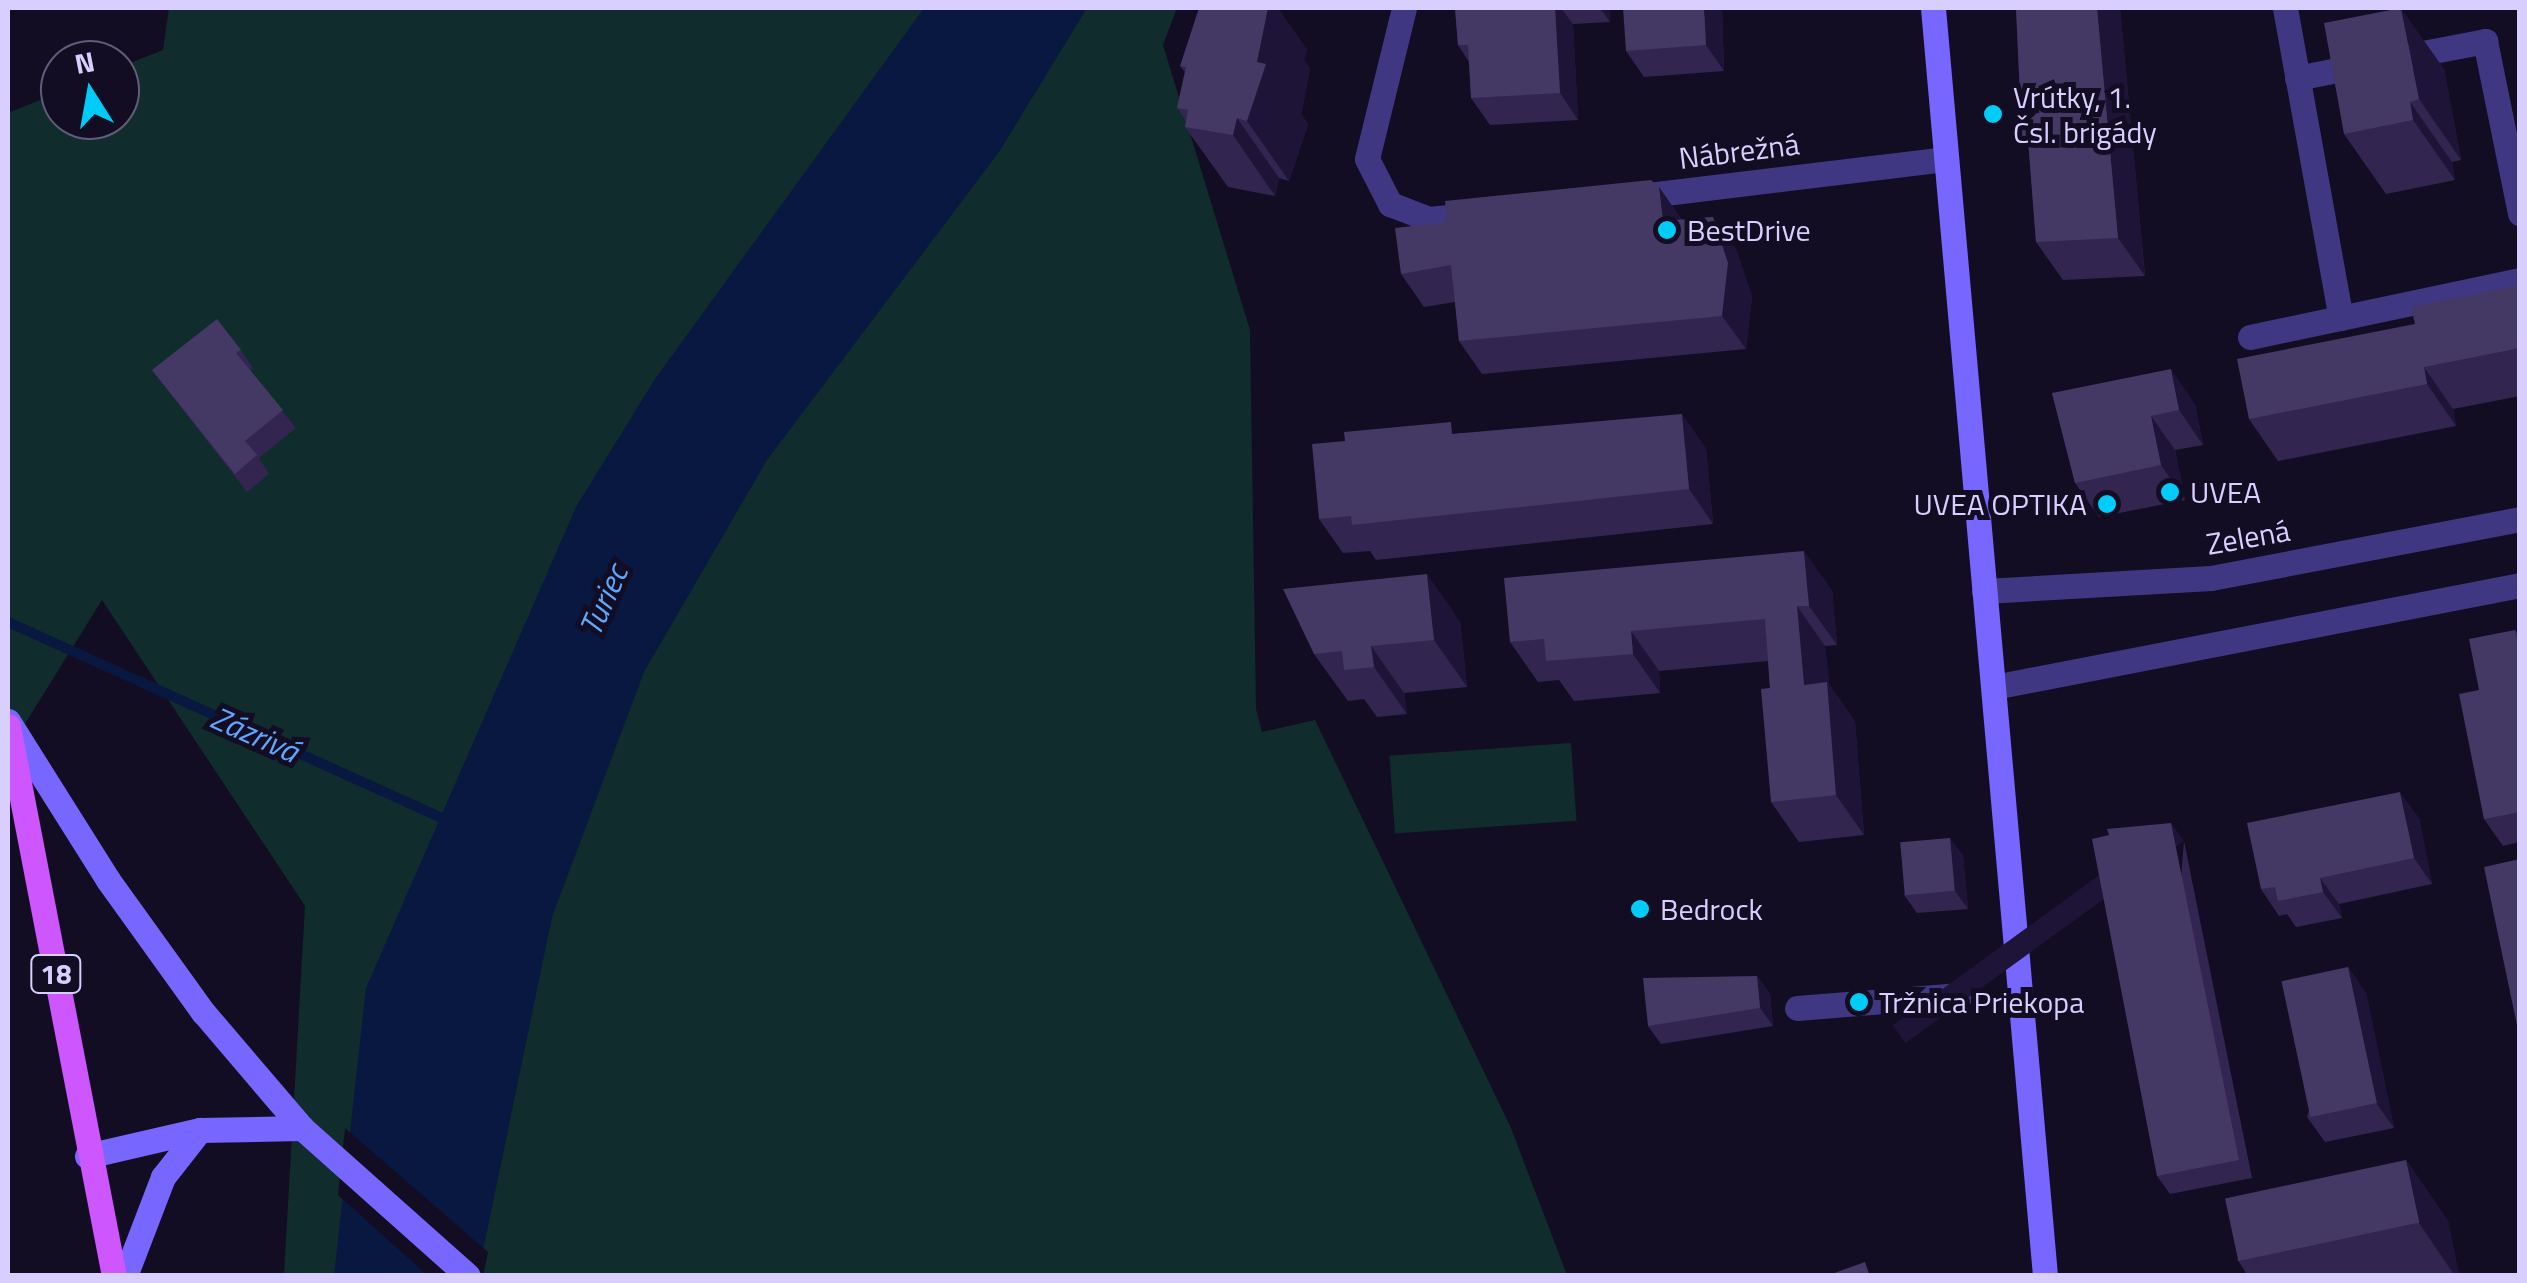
<!DOCTYPE html>
<html>
<head>
<meta charset="utf-8">
<style>
  body { margin:0 }
  #map { position:relative; width:2527px; height:1283px; overflow:hidden; background:#130d23; font-family:"Titillium Web",sans-serif }
  div>[style] { position:absolute }
  .green>* { inset:0; background:#102c2d; transform-origin:0 0 }
  .water>* { inset:0; background:#081841 }
  .pier>* { inset:0; background:#130d23 }
  .stream>* { height:10px; margin:-5px; padding:0 5px; transform-origin:5px; border-radius:5px; background:#081841 }
  .street>* { height:25px; margin:-12.5px; padding:0 12.5px; transform-origin:12.5px; border-radius:12.5px; background:#403783 }
  .secondary>* { height:25px; margin:-12.5px; padding:0 12.5px; transform-origin:12.5px; border-radius:12.5px; background:#76f }
  .primary>* { height:25px; margin:-12.5px; padding:0 12.5px; transform-origin:12.5px; border-radius:12.5px; background:#ce56ff }
  .wall>* { inset:0; background:#322651 }
  .shaded-wall>* { inset:0; background:#1e1437; transform-origin:0 0 }
  .building>* { inset:0; background:#443864; transform-origin:0 0 }
  .dots>* { width:28px; height:28px; translate:-50% -50%; box-sizing:border-box; border:5px solid #130d23; border-radius:50% }
  span { translate:-50% -50%; white-space:nowrap; text-align:center; line-height:1.15; -webkit-text-stroke:10px #130d23; paint-order:stroke }
  .shield-label span { padding:2px 8px; background:#130d23; border:2px solid; border-radius:8px; -webkit-text-stroke-width:0 }
  .shield-label { font-size:28px; color:#d9cfff; font-weight:700 }
  .poi-label { font-size:30px; color:#d9cfff }
  .left { translate:0 -50%; text-align:left }
  .right { translate:-100% -50%; text-align:right }
  .street-label { font-size:30px; color:#d9cfff }
  .water-label { font-size:32px; color:#5da7ff; font-style:italic }
  .frame { position:absolute; inset:0; border:10px solid #d9cfff; pointer-events:none }
  .north { position:absolute; left:40px; top:40px; width:100px; height:100px; box-sizing:border-box; background:#130d23; border:2px solid #625b7b; border-radius:50%; rotate:349deg; font-size:28px; font-weight:700; line-height:40px; text-align:center; color:#d9cfff }
  .north::after { content:''; display:block; margin:auto; width:35px; height:45px; background:#00ccfa; clip-path:polygon(50% 0,100% 100%,50% 72%,0 100%) }
</style>
</head>
<body>
<div id="map">
  <div class="green">
    <i style="clip-path:polygon(169px 8px,1177px 8px,1163px 45px,1250px 330px,1256px 709px,1262px 732px,1315px 720px,1511px 1128px,1567px 1275px,284px 1275px,305px 906px,102px 600px,8px 751px,8px 113px,60px 92px,60px 120px,120px 120px,120px 67px,163px 50px)"></i>
    <i style="left:1571px;top:743px;width:78px;height:182px;rotate:86deg"></i>
  </div>
  <div class="water">
    <i style="clip-path:polygon(924px 8px,1087px 8px,999px 152px,767px 460px,644px 672px,552px 917px,478px 1275px,334px 1276px,366px 988px,576px 507px,655px 379px)"></i>
  </div>
  <div class="pier">
    <i style="clip-path:polygon(345px 1128px,488px 1252px,483px 1276px,428px 1276px,338px 1195px)"></i>
  </div>
  <div class="stream">
    <i style="left:8px;top:622px;width:488px;rotate:24.3deg"></i>
  </div>
  <div class="street">
    <i style="left:1404px;top:8px;width:155px;rotate:103.8deg"></i>
    <i style="left:1367px;top:159px;width:51px;rotate:62.9deg"></i>
    <i style="left:1390px;top:204px;width:42px;rotate:21deg"></i>
    <i style="left:1429px;top:219px;width:49px;rotate:-5.8deg"></i>
    <i style="left:2285px;top:8px;width:315px;rotate:79.8deg"></i>
    <i style="left:2402px;top:57px;width:85px;rotate:-10.9deg"></i>
    <i style="left:2485px;top:41px;width:176px;rotate:78.5deg"></i>
    <i style="left:2297px;top:78px;width:66px;rotate:-11.3deg"></i>
    <i style="left:1632px;top:197px;width:315px;rotate:-6.9deg"></i>
    <i style="left:2250px;top:337px;width:276px;rotate:-11.9deg"></i>
    <i style="left:1984px;top:591px;width:227px;rotate:-3.3deg"></i>
    <i style="left:2211px;top:578px;width:315px;rotate:-10.8deg"></i>
    <i style="left:1994px;top:687px;width:536px;rotate:-10.97deg"></i>
    <i style="left:1797px;top:1008px;width:164px;rotate:-4.6deg"></i>
  </div>
  <div class="secondary">
    <i style="left:1933px;top:8px;width:1273px;rotate:84.95deg"></i>
    <i style="left:8px;top:721px;width:188px;rotate:57.8deg"></i>
    <i style="left:108px;top:880px;width:163px;rotate:54.3deg"></i>
    <i style="left:203px;top:1012px;width:153px;rotate:49.5deg"></i>
    <i style="left:302px;top:1128px;width:222px;rotate:41.7deg"></i>
    <i style="left:87px;top:1156px;width:116px;rotate:-13deg"></i>
    <i style="left:200px;top:1130px;width:102px;rotate:-1.1deg"></i>
    <i style="left:125px;top:1276px;width:106px;rotate:-69deg"></i>
    <i style="left:163px;top:1177px;width:60px;rotate:-51.8deg"></i>
  </div>
  <div class="primary">
    <i style="left:8px;top:726px;width:560px;rotate:79.09deg"></i>
  </div>
  <div class="wall">
    <i style="clip-path:polygon(1455px 8px,1609px 8px,1610px 22px,1573px 24px,1578px 120px,1490px 125px,1471px 98px,1469px 62px,1458px 45px)"></i>
    <i style="clip-path:polygon(1722px 8px,1724px 71px,1644px 77px,1626px 51px)"></i>
    <i style="clip-path:polygon(2016px 8px,2120px 8px,2145px 276px,2063px 280px,2036px 242px,2029px 149px,2022px 139px)"></i>
    <i style="clip-path:polygon(1307px 49px,1304px 60px,1310px 69px,1301px 114px,1308px 124px,1289px 181px,1279px 178px,1275px 196px,1228px 187px,1185px 127px,1186px 121px,1177px 108px,1185px 72px,1180px 66px)"></i>
    <i style="clip-path:polygon(2444px 69px,2461px 160px,2452px 162px,2455px 180px,2386px 194px,2344px 134px)"></i>
    <i style="clip-path:polygon(1659px 187px,1682px 220px,1713px 217px,1736px 250px,1752px 296px,1746px 349px,1482px 374px,1459px 341px,1455px 302px,1424px 307px,1401px 274px,1447px 222px)"></i>
    <i style="clip-path:polygon(2520px 285px,2520px 396px,2453px 409px,2456px 426px,2278px 461px,2249px 419px,2415px 324px)"></i>
    <i style="clip-path:polygon(241px 350px,253px 368px,250px 371px,296px 428px,259px 458px,269px 474px,247px 492px,152px 370px)"></i>
    <i style="clip-path:polygon(2052px 393px,2195px 404px,2203px 445px,2175px 450px,2185px 500px,2099px 517px,2075px 483px)"></i>
    <i style="clip-path:polygon(1459px 433px,1706px 448px,1713px 524px,1376px 560px,1370px 551px,1343px 553px,1319px 519px)"></i>
    <i style="clip-path:polygon(1832px 590px,1837px 645px,1825px 646px,1829px 684px,1855px 722px,1864px 835px,1799px 842px,1771px 802px,1770px 688px,1768px 661px,1659px 671px,1660px 693px,1574px 701px,1559px 680px,1538px 682px,1510px 642px)"></i>
    <i style="clip-path:polygon(1460px 621px,1467px 687px,1404px 693px,1407px 714px,1377px 717px,1364px 699px,1348px 701px,1314px 654px)"></i>
    <i style="clip-path:polygon(2515px 630px,2520px 636px,2520px 842px,2503px 846px,2484px 819px,2479px 690px)"></i>
    <i style="clip-path:polygon(2419px 818px,2432px 884px,2339px 904px,2342px 918px,2296px 927px,2287px 914px,2279px 916px,2261px 889px)"></i>
    <i style="clip-path:polygon(1950px 838px,1963px 856px,1968px 909px,1917px 913px,1904px 895px)"></i>
    <i style="clip-path:polygon(2184px 841px,2252px 1178px,2170px 1194px,2157px 1176px)"></i>
    <i style="clip-path:polygon(2348px 967px,2366px 993px,2394px 1128px,2325px 1142px,2307px 1117px)"></i>
    <i style="clip-path:polygon(1757px 976px,1770px 994px,1773px 1026px,1661px 1044px,1648px 1026px)"></i>
    <i style="clip-path:polygon(2406px 1160px,2448px 1221px,2459px 1276px,2248px 1276px,2237px 1259px)"></i>
  </div>
  <div class="shaded-wall">
    <i style="clip-path:polygon(1261px 8px,1278px 8px,1307px 49px,1304px 60px,1310px 69px,1301px 114px,1308px 124px,1289px 181px,1247px 121px,1257px 62px)"></i>
    <i style="clip-path:polygon(1555px 8px,1561px 8px,1573px 24px,1578px 120px,1560px 93px)"></i>
    <i style="clip-path:polygon(1600px 8px,1609px 8px,1610px 22px)"></i>
    <i style="clip-path:polygon(1704px 8px,1722px 8px,1724px 71px,1706px 45px)"></i>
    <i style="clip-path:polygon(2097px 8px,2120px 8px,2145px 276px,2118px 238px)"></i>
    <i style="clip-path:polygon(2401px 8px,2444px 69px,2461px 160px,2419px 99px)"></i>
    <i style="clip-path:polygon(2410px 102px,2452px 162px,2455px 180px,2413px 120px)"></i>
    <i style="clip-path:polygon(1237px 118px,1279px 178px,1275px 196px,1233px 135px)"></i>
    <i style="clip-path:polygon(1659px 187px,1682px 220px,1663px 221px)"></i>
    <i style="clip-path:polygon(1713px 217px,1736px 250px,1752px 296px,1746px 349px,1722px 316px)"></i>
    <i style="clip-path:polygon(2424px 367px,2453px 409px,2456px 426px,2427px 384px)"></i>
    <i style="clip-path:polygon(2171px 369px,2195px 404px,2203px 445px,2179px 410px)"></i>
    <i style="clip-path:polygon(1682px 414px,1706px 448px,1713px 524px,1689px 489px)"></i>
    <i style="clip-path:polygon(2151px 416px,2175px 450px,2185px 500px,2161px 465px)"></i>
    <i style="clip-path:polygon(1804px 551px,1832px 590px,1837px 645px,1809px 606px)"></i>
    <i style="clip-path:polygon(1427px 574px,1460px 621px,1467px 687px,1434px 640px)"></i>
    <i style="clip-path:polygon(1797px 606px,1825px 646px,1829px 684px,1855px 722px,1864px 835px,1836px 795px,1804px 685px)"></i>
    <i style="clip-path:polygon(1631px 631px,1659px 671px,1660px 693px,1633px 654px)"></i>
    <i style="clip-path:polygon(1371px 646px,1404px 693px,1407px 714px,1374px 667px)"></i>
    <i style="clip-path:polygon(2400px 792px,2419px 818px,2432px 884px,2414px 858px)"></i>
    <i style="left:2171px;top:823px;width:22px;height:344px;rotate:54deg"></i>
    <i style="clip-path:polygon(1950px 838px,1963px 856px,1968px 909px,1955px 891px)"></i>
    <i style="clip-path:polygon(2320px 878px,2339px 904px,2342px 918px,2323px 892px)"></i>
    <i style="clip-path:polygon(2348px 967px,2366px 993px,2394px 1128px,2376px 1103px)"></i>
    <i style="clip-path:polygon(1757px 976px,1770px 994px,1773px 1026px,1760px 1008px)"></i>
    <i style="clip-path:polygon(2406px 1160px,2448px 1221px,2459px 1276px,2455px 1276px,2419px 1223px)"></i>
  </div>
  <div class="building">
    <i style="clip-path:polygon(1199px 8px,1268px 8px,1257px 62px,1266px 64px,1247px 121px,1237px 118px,1233px 135px,1185px 127px,1188px 110px,1177px 108px,1186px 67px,1180px 66px)"></i>
    <i style="clip-path:polygon(1455px 8px,1555px 8px,1560px 93px,1471px 98px,1468px 45px,1458px 45px)"></i>
    <i style="clip-path:polygon(1623px 8px,1704px 8px,1706px 45px,1626px 51px)"></i>
    <i style="clip-path:polygon(2016px 8px,2097px 8px,2118px 238px,2036px 242px,2028px 140px,2022px 139px)"></i>
    <i style="clip-path:polygon(2401px 8px,2419px 99px,2410px 102px,2413px 120px,2344px 134px,2324px 23px)"></i>
    <i style="clip-path:polygon(1651px 180px,1659px 187px,1663px 221px,1713px 217px,1728px 263px,1722px 316px,1459px 341px,1451px 265px,1401px 274px,1395px 228px,1447px 222px,1445px 201px)"></i>
    <i style="clip-path:polygon(2520px 285px,2520px 348px,2424px 367px,2427px 384px,2249px 419px,2237px 359px,2415px 324px,2411px 307px)"></i>
    <i style="clip-path:polygon(217px 319px,241px 350px,236px 353px,283px 410px,245px 441px,257px 455px,235px 474px,152px 370px)"></i>
    <i style="clip-path:polygon(2171px 369px,2179px 410px,2151px 416px,2161px 465px,2075px 483px,2052px 393px)"></i>
    <i style="clip-path:polygon(1682px 414px,1689px 489px,1352px 525px,1351px 516px,1319px 519px,1312px 444px,1345px 441px,1344px 432px,1451px 422px,1452px 434px)"></i>
    <i style="clip-path:polygon(1804px 551px,1809px 606px,1797px 606px,1804px 685px,1827px 682px,1836px 795px,1771px 802px,1761px 689px,1770px 688px,1765px 619px,1631px 631px,1633px 654px,1546px 661px,1544px 639px,1510px 642px,1504px 578px)"></i>
    <i style="clip-path:polygon(1427px 574px,1434px 640px,1371px 646px,1374px 667px,1344px 670px,1342px 651px,1314px 654px,1283px 589px)"></i>
    <i style="clip-path:polygon(2515px 630px,2520px 653px,2520px 812px,2484px 819px,2459px 694px,2479px 690px,2469px 639px)"></i>
    <i style="clip-path:polygon(2400px 792px,2414px 858px,2320px 878px,2323px 892px,2278px 901px,2275px 887px,2261px 889px,2247px 823px)"></i>
    <i style="clip-path:polygon(2171px 823px,2239px 1160px,2157px 1176px,2092px 839px,2109px 835px,2107px 829px)"></i>
    <i style="left:1950px;top:838px;width:53px;height:50px;rotate:85deg"></i>
    <i style="clip-path:polygon(2520px 859px,2520px 1040px,2484px 867px)"></i>
    <i style="left:2348px;top:967px;width:139px;height:68px;rotate:78deg"></i>
    <i style="clip-path:polygon(1757px 976px,1760px 1008px,1648px 1026px,1643px 978px)"></i>
    <i style="left:2406px;top:1160px;width:64px;height:185px;rotate:78deg"></i>
    <i style="clip-path:polygon(1865px 1262px,1870px 1276px,1826px 1276px)"></i>
  </div>
  <div class="dots">
    <i style="left:1993px;top:114px;background:#00ccfa"></i>
    <i style="left:1667px;top:230px;background:#00ccfa"></i>
    <i style="left:2170px;top:492px;background:#00ccfa"></i>
    <i style="left:2107px;top:504px;background:#00ccfa"></i>
    <i style="left:1640px;top:909px;background:#00ccfa"></i>
    <i style="left:1859px;top:1002px;background:#00ccfa"></i>
  </div>
  <div class="shield-label">
    <span style="left:56px;top:974px">18</span>
  </div>
  <div class="poi-label">
    <span class="left" style="left:2013px;top:114px">Vrútky, 1.<br>Čsl. brigády</span>
    <span class="left" style="left:1687px;top:230px">BestDrive</span>
    <span class="left" style="left:2190px;top:492px">UVEA</span>
    <span class="right" style="left:2087px;top:504px">UVEA OPTIKA</span>
    <span class="left" style="left:1660px;top:909px">Bedrock</span>
    <span class="left" style="left:1879px;top:1002px">Tržnica Priekopa</span>
  </div>
  <div class="street-label">
    <span style="left:1739px;top:151px;rotate:-7deg">Nábrežná</span>
    <span style="left:2248px;top:537px;rotate:-10deg">Zelená</span>
  </div>
  <div class="water-label">
    <span style="left:603px;top:600px;rotate:-66deg">Turiec</span>
    <span style="left:255px;top:734px;rotate:24deg">Zázrivá</span>
  </div>
  <div class="frame"></div>
  <div class="north">N</div>
</div>
</body>
</html>
